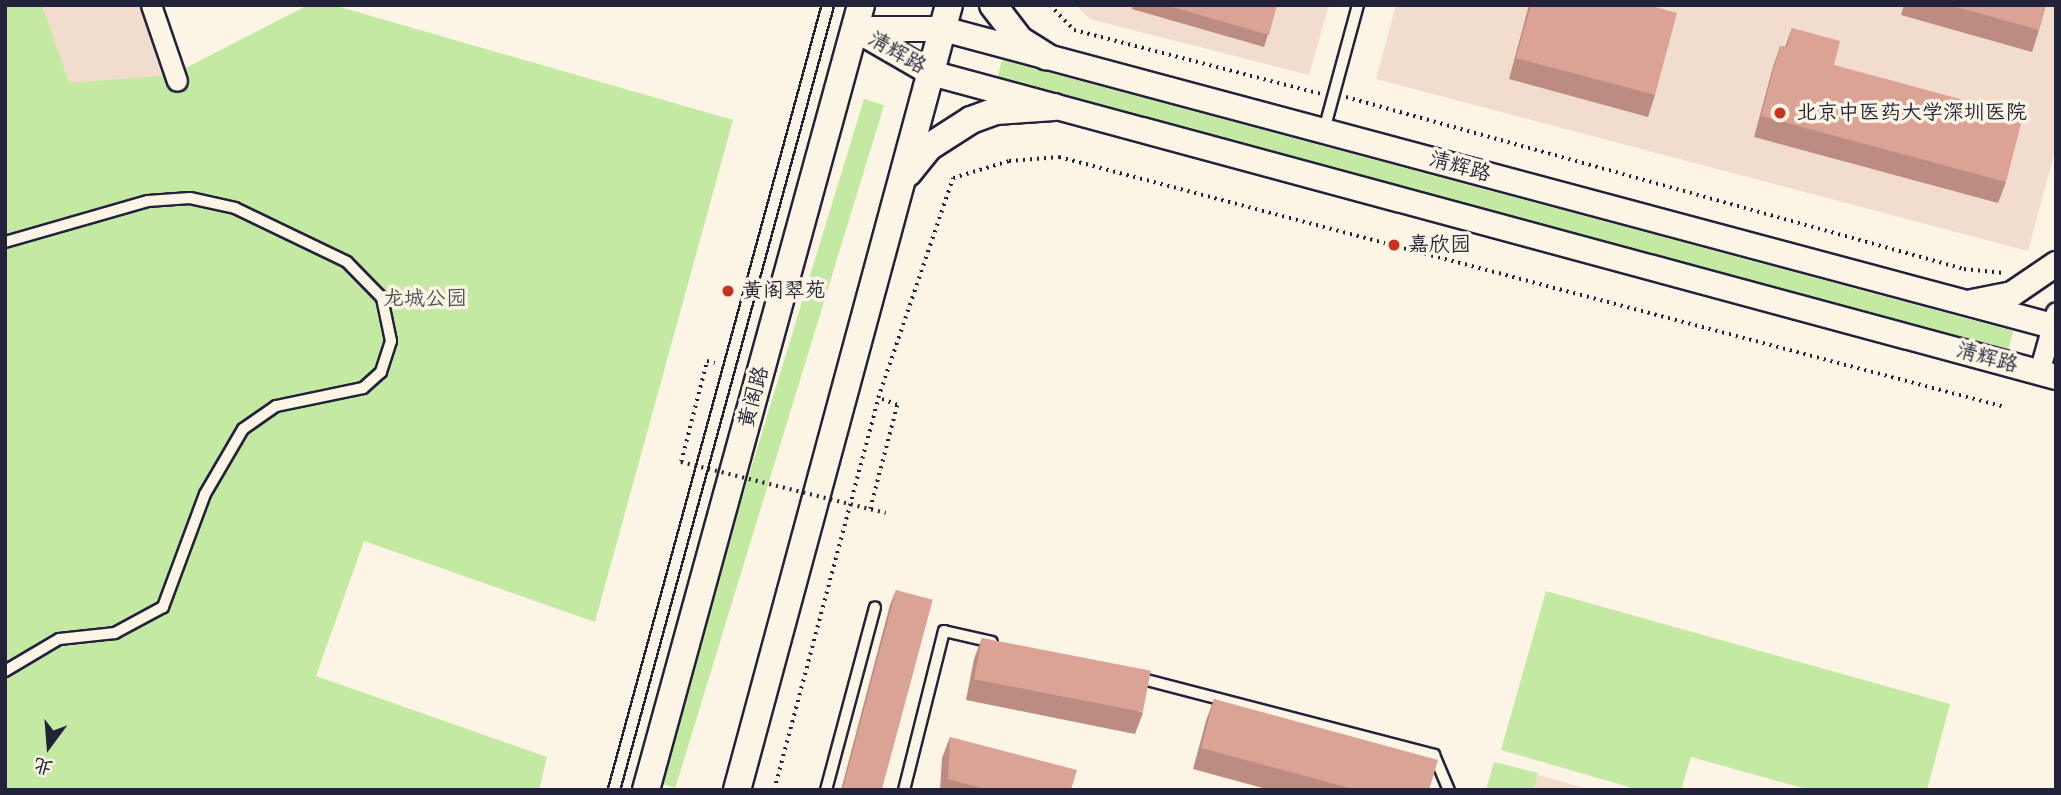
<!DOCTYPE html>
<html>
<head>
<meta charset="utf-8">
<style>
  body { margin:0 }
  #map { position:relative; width:2061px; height:795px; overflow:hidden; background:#fcf5e5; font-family:Pangolin,"LXGW WenKai TC",sans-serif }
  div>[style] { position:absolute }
  .built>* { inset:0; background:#f2dccd }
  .green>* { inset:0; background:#c4e9a3; transform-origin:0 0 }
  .path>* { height:3.5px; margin-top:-1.75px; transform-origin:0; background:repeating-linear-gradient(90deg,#22223b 0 2px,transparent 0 7px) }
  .roads { filter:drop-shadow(2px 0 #22223b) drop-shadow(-2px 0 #22223b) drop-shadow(0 2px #22223b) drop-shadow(0 -2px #22223b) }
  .service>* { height:10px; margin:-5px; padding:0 5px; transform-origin:5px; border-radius:5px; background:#fcf5e5 }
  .minor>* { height:19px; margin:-9.5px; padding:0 9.5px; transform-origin:9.5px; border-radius:9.5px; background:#fcf5e5 }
  .tertiary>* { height:24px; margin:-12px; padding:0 12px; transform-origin:12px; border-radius:12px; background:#fcf5e5 }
  .secondary>* { height:26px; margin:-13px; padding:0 13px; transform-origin:13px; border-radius:13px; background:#fcf5e5 }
  .path-bridge>* { height:3.5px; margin-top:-1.75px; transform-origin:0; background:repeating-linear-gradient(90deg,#22223b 0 2px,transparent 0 7px) }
  .wall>* { inset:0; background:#bc8b81 }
  .building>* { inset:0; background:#dba296; transform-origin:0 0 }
  .dots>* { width:19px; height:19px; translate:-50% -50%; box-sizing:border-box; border:4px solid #fcf5e5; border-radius:50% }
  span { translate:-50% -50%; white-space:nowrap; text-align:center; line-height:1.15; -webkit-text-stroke:7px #fcf5e5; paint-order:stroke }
  .street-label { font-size:21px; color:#22223b }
  .poi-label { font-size:21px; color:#22223b }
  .left { translate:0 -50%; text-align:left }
  .park-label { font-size:21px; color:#4a5455 }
  .frame { position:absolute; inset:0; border:7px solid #22223b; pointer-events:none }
  .north { position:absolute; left:14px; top:711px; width:70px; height:70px; -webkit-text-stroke:5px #fcf5e5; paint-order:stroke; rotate:196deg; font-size:19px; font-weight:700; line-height:28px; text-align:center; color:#22223b }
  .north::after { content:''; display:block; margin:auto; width:24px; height:32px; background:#22223b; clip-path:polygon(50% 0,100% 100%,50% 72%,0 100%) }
</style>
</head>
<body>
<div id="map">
  <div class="built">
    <i style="clip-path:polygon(42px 5px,141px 5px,191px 81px,83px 131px)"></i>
    <i style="clip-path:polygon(1076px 5px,1329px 5px,1309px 75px,1090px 19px)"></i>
    <i style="clip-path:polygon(1396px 5px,2056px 5px,2056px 147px,2028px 251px,1376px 79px)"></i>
    <i style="clip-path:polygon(1494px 762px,1591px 790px,1487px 790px)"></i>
  </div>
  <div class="green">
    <i style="clip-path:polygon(5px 5px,42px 5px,69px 83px,172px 75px,308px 5px,333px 5px,733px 120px,595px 622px,364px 541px,316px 676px,547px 757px,539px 790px,5px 790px)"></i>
    <i style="left:1002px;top:60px;width:1047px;height:22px;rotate:15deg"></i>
    <i style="left:864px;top:99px;width:21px;height:714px;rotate:17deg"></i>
    <i style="clip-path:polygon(1546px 591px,1950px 704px,1927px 790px,1810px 790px,1691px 757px,1681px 790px,1639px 790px,1501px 750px)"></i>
    <i style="clip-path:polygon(1494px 762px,1538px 773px,1533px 790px,1486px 790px)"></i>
  </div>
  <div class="path">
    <i style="left:1050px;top:5px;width:35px;rotate:46deg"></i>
    <i style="left:1074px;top:30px;width:255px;rotate:14.5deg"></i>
    <i style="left:1346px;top:97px;width:641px;rotate:15.55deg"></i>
    <i style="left:1964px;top:269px;width:40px;rotate:5.7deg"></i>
    <i style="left:681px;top:462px;width:104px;rotate:-75.6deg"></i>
    <i style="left:707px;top:361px;width:8px;rotate:14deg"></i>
    <i style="left:870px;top:509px;width:107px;rotate:-75.4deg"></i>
    <i style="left:897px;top:405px;width:20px;rotate:-160deg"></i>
    <i style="left:774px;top:790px;width:406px;rotate:-75.1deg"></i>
    <i style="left:878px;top:398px;width:232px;rotate:-71.2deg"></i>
    <i style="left:953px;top:178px;width:59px;rotate:-16.9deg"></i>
    <i style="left:1009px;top:161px;width:50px;rotate:-4.6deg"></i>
    <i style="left:1059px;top:157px;width:978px;rotate:14.8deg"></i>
  </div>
  <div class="roads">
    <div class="service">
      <i style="left:1324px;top:130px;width:130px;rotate:-74.8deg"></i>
      <i style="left:5px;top:242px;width:149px;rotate:-16deg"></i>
      <i style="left:148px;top:201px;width:42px;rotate:-4.1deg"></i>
      <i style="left:190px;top:198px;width:46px;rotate:12.5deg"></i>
      <i style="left:235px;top:208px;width:124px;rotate:25.7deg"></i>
      <i style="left:347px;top:262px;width:50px;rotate:45.8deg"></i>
      <i style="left:382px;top:298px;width:44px;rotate:78.2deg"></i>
      <i style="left:391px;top:341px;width:33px;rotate:108deg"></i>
      <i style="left:381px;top:372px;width:24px;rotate:138deg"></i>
      <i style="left:363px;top:388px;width:89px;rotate:168.3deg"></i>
      <i style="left:276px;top:406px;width:40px;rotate:145.1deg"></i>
      <i style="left:243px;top:429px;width:75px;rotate:120.3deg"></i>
      <i style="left:205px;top:494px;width:121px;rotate:110.4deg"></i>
      <i style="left:163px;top:607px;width:55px;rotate:151.6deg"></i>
      <i style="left:115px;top:633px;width:56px;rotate:173.9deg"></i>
      <i style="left:59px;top:639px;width:63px;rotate:149.3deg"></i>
      <i style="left:1139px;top:678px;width:305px;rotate:14.6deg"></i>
      <i style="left:1434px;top:755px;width:38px;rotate:67deg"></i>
      <i style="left:614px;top:790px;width:814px;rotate:-74.75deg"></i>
      <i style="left:826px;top:790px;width:189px;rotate:-75deg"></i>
      <i style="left:904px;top:790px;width:164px;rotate:-75.9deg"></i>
      <i style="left:944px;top:631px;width:49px;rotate:12.9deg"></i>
    </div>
    <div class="minor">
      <i style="left:151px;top:5px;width:80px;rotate:71.1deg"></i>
      <i style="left:2039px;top:372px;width:62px;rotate:-74.2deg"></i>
    </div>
    <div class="tertiary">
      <i style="left:855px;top:29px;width:88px;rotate:30.1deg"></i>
      <i style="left:931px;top:73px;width:1165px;rotate:15.12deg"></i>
      <i style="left:855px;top:29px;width:88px"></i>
      <i style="left:943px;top:29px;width:1152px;rotate:14.99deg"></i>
      <i style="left:1972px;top:302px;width:41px;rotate:-11.3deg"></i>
      <i style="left:2012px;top:294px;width:53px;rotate:-34.3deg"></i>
    </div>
    <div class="secondary">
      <i style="left:993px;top:5px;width:44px;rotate:52.4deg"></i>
      <i style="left:1020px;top:40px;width:31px;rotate:32deg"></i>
      <i style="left:908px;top:173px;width:33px;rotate:-51deg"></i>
      <i style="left:929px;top:147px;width:50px;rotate:-32.7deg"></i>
      <i style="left:971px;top:120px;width:27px;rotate:-20deg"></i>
      <i style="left:996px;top:111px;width:58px;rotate:-3.9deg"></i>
      <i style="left:646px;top:790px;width:814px;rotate:-74.68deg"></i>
      <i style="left:737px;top:790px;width:813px;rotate:-74.89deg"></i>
    </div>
  </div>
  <div class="path-bridge">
    <i style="left:681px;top:462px;width:211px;rotate:14deg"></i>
  </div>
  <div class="wall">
    <i style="clip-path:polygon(1133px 5px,1277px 5px,1264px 47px,1132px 9px)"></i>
    <i style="clip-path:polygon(1529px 5px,1648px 5px,1655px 95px,1648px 117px,1509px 79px)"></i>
    <i style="clip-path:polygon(1904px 5px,2046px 5px,2039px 30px,2032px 52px,1901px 15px)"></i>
    <i style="clip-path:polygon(1792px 28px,1834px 65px,2006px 182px,1998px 203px,1754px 137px,1773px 67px,1780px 46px,1785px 47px)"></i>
    <i style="clip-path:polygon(896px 590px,882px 790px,841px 790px,890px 605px)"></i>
    <i style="clip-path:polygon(982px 638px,1143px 713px,1135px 734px,966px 700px,974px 659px)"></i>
    <i style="clip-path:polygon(1214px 699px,1429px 790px,1270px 790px,1193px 769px,1206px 721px)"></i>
    <i style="clip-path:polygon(950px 737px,1071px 790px,940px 790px,942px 758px)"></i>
  </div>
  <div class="building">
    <i style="clip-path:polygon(1165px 5px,1277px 5px,1269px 35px)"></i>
    <i style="clip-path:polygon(1531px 5px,1648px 5px,1677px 13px,1655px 95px,1516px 58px)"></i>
    <i style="clip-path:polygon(1949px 5px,2046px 5px,2039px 30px)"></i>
    <i style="clip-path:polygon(1792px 28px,1840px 41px,1834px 65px,2023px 116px,2006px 182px,1761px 116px,1780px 46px,1787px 47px)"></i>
    <i style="left:896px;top:590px;width:38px;height:207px;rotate:15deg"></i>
    <i style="left:982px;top:638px;width:172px;height:42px;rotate:11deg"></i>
    <i style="clip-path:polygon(1214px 699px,1438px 760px,1429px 790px,1357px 790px,1201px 748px)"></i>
    <i style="clip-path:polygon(950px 737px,1077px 770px,1071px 790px,989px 790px,948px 779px)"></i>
  </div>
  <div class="dots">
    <i style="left:1780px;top:113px;background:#c8321e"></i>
    <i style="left:1394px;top:245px;background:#c8321e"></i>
    <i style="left:728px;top:291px;background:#c8321e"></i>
  </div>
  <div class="street-label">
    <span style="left:897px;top:53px;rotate:30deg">清辉路</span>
    <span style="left:1460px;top:167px;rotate:15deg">清辉路</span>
    <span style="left:1987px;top:358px;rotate:15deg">清辉路</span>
    <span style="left:754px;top:397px;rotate:-75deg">黄阁路</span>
  </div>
  <div class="poi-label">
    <span class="left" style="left:1796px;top:113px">北京中医药大学深圳医院</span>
    <span class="left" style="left:1408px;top:245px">嘉欣园</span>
    <span class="left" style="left:742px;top:291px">黄阁翠苑</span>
  </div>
  <div class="park-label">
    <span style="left:425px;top:299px">龙城公园</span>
  </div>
  <div class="frame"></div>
  <div class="north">北</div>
</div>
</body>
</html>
